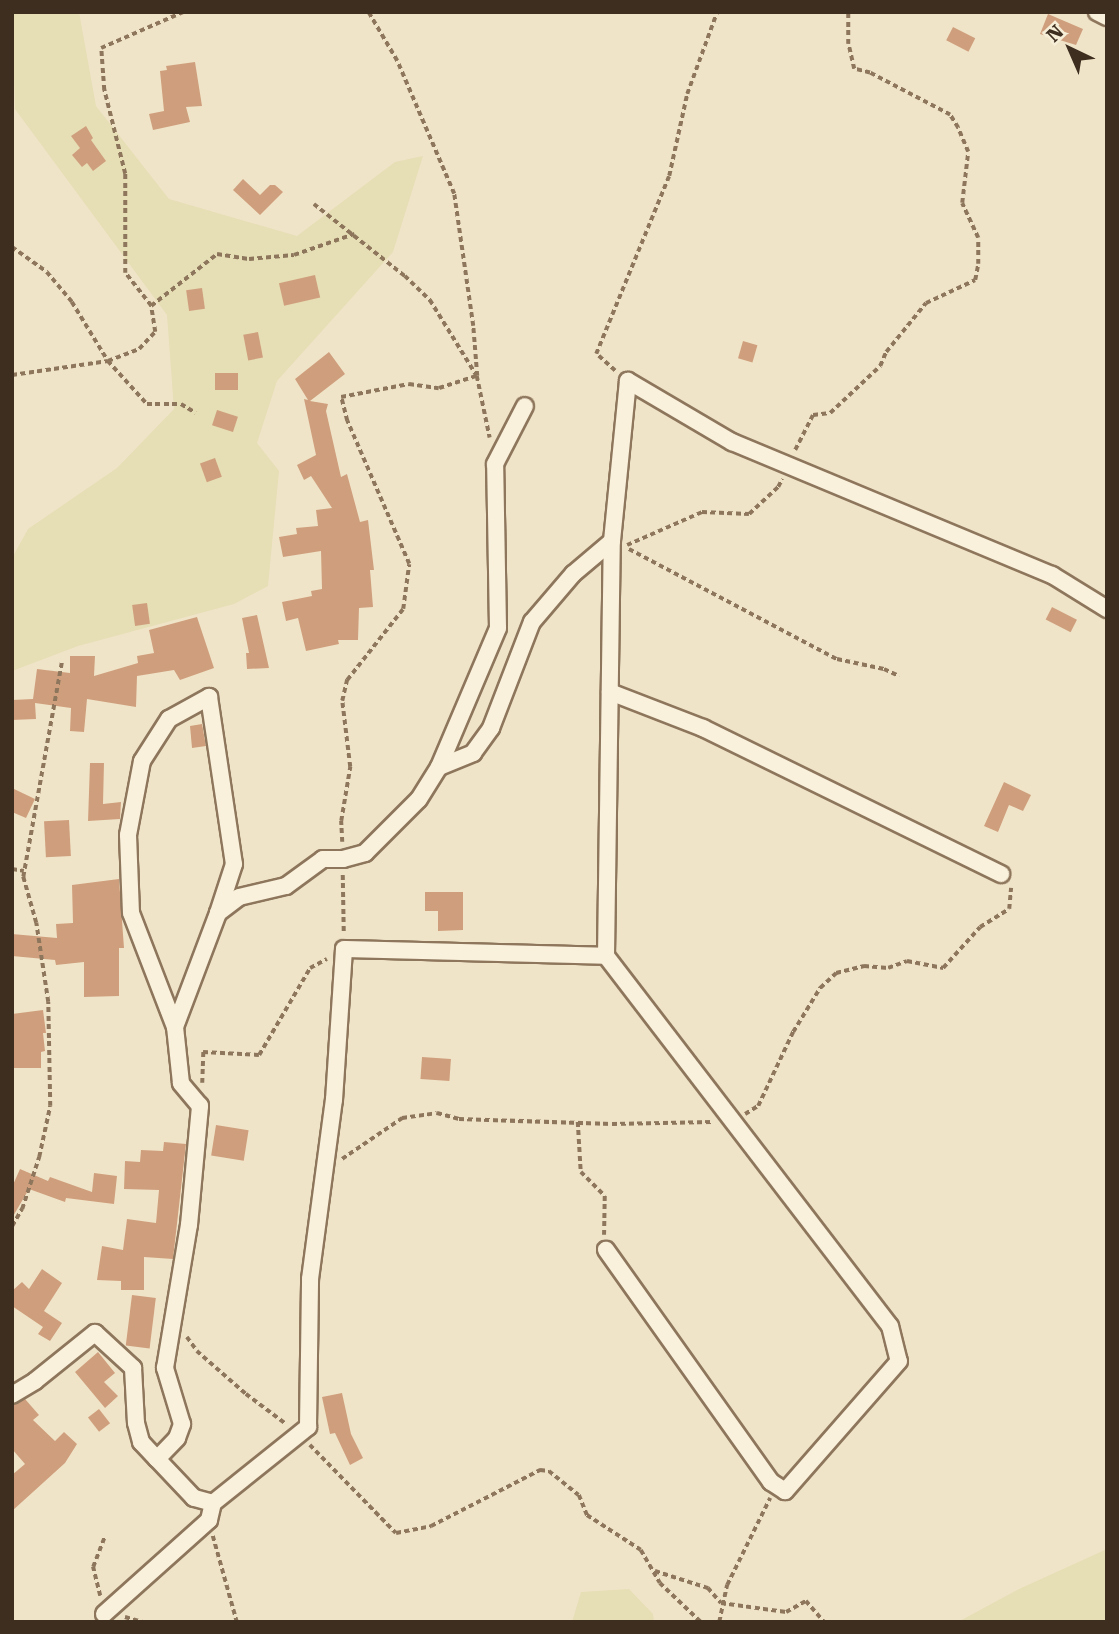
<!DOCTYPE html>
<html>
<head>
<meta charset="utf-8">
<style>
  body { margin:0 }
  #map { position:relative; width:1119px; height:1634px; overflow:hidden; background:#f0e4c8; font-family:"Roboto Serif",serif }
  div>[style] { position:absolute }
  .farmland>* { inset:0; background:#e6deb5 }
  .building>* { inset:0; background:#cf9f7d; transform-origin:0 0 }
  .path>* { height:3.5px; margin-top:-1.75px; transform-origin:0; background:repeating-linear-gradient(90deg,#8d765c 0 5px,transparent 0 8.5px) }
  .roads { filter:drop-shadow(2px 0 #8d765c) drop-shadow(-2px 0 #8d765c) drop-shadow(0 2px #8d765c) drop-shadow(0 -2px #8d765c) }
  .minor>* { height:16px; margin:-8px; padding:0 8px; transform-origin:8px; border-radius:8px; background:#faf1dc }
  span { translate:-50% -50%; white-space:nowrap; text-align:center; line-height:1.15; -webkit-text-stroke:7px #f7eed8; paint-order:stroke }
  .frame { position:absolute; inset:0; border:14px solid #3d2e20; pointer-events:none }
  .north { position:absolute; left:1035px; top:14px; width:70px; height:70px; -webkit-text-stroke:5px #f7eed8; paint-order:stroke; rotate:316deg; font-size:19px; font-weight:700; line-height:28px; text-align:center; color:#3d2e20 }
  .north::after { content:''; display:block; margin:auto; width:24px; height:32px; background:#3d2e20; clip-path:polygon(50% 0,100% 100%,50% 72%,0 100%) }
</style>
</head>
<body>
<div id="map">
  <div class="farmland">
    <i style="clip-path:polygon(12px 12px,79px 12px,96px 106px,169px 199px,297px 236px,395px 162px,423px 156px,393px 252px,277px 381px,257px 443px,279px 471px,268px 586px,234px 604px,78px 646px,12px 671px,12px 558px,28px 529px,117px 468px,174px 409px,167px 315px,15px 109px)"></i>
    <i style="clip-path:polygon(1107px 1549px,1107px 1622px,958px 1622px,1019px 1589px)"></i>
    <i style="clip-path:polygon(629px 1589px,653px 1614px,654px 1622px,572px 1622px,581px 1592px)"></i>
  </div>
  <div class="building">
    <i style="clip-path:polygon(1048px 14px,1083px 29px,1076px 45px,1040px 34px)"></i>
    <i style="left:953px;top:27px;width:25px;height:15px;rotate:27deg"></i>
    <i style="clip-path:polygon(195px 62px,202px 106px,186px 107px,190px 122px,153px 130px,149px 114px,164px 111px,160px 71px,167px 70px,166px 66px)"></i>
    <i style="clip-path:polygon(86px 126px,93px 138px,91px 140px,106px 161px,93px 171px,87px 163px,82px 167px,72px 155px,80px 148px,71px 136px)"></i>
    <i style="clip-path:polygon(243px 179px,260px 195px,270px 185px,275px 185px,283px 192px,260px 215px,233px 190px)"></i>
    <i style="left:315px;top:275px;width:23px;height:37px;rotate:77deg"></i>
    <i style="left:202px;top:288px;width:21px;height:16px;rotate:82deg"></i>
    <i style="left:258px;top:332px;width:26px;height:15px;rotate:79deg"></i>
    <i style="left:743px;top:341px;width:15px;height:18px;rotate:16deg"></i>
    <i style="clip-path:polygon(329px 352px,345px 374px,310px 401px,328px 404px,326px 411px,341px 477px,347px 474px,360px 522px,368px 520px,374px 570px,370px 570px,373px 607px,359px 608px,358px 640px,338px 640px,339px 644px,306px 651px,298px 618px,286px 621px,282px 602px,312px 596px,311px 591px,322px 589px,321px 551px,283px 557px,279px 537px,297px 534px,296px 528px,318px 526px,316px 510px,332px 508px,311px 476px,304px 480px,297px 465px,316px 455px,304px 399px,308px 400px,295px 379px)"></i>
    <i style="left:215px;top:373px;width:23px;height:17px"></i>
    <i style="left:217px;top:410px;width:22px;height:16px;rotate:18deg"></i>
    <i style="left:215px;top:458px;width:20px;height:16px;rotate:70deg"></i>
    <i style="left:147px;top:603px;width:21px;height:15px;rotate:82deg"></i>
    <i style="left:1052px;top:607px;width:28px;height:14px;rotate:27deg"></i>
    <i style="clip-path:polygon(257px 615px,269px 668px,247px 669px,246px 653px,249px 653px,242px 618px)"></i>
    <i style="clip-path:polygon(197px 617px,214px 668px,180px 680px,174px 670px,137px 676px,136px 707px,87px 699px,84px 732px,70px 731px,71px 708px,35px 703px,36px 719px,12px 720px,12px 700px,33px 699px,37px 669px,70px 673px,70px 656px,95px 656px,94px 676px,138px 663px,137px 656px,154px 653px,149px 630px)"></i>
    <i style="clip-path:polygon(202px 724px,206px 746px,192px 748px,190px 726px)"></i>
    <i style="clip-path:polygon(90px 763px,104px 763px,103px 804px,121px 802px,120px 819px,88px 821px)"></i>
    <i style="clip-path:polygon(1004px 782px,1031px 795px,1023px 811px,1009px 805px,998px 832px,984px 826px)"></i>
    <i style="clip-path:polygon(12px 788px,35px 799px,26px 818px,12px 812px)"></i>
    <i style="left:69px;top:820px;width:36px;height:25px;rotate:87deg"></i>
    <i style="clip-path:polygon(119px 879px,124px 948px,119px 948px,119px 996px,84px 997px,84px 962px,56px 965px,55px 960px,12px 956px,12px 934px,57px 938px,56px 924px,73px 923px,72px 885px)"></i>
    <i style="clip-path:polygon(425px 892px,463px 892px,463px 930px,438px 931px,438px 911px,425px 911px)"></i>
    <i style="clip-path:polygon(43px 1010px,46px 1033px,43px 1033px,45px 1051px,41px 1052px,41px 1068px,12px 1068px,12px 1014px)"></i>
    <i style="left:422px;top:1057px;width:29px;height:22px;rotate:4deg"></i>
    <i style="left:216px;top:1125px;width:33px;height:31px;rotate:9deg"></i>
    <i style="clip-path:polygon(164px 1142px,186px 1144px,173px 1259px,144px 1257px,144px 1290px,121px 1290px,121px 1281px,97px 1280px,102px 1246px,123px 1250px,127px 1219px,156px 1223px,159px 1190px,124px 1189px,125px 1161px,140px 1162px,141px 1150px,163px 1151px)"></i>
    <i style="clip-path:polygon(20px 1169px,48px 1181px,50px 1177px,92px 1192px,94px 1173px,117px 1176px,114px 1204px,66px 1198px,65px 1202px,29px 1189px,12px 1218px,12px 1187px)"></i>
    <i style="clip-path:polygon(42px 1269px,62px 1283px,44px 1311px,62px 1323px,50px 1341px,38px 1334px,43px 1327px,12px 1306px,12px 1291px,22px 1282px,29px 1289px)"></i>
    <i style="left:132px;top:1295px;width:24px;height:51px;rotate:7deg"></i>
    <i style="clip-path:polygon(98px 1352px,115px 1373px,104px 1382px,118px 1396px,105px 1408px,75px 1372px)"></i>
    <i style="clip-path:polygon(342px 1393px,351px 1434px,363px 1458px,350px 1465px,335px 1433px,330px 1434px,322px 1397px)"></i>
    <i style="clip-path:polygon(25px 1399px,39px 1415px,33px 1420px,55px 1441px,64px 1432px,77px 1444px,65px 1463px,12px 1511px,12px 1475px,25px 1464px,12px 1449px,12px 1405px)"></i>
    <i style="left:99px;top:1409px;width:18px;height:14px;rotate:52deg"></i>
  </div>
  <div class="path">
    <i style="left:314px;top:204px;width:116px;rotate:38.4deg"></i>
    <i style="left:405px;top:276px;width:35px;rotate:44deg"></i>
    <i style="left:430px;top:300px;width:89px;rotate:58.3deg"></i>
    <i style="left:477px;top:376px;width:63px;rotate:78.2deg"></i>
    <i style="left:12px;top:247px;width:43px;rotate:35.5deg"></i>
    <i style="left:47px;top:272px;width:39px;rotate:50deg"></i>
    <i style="left:72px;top:302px;width:69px;rotate:58.6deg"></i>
    <i style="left:108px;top:361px;width:58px;rotate:47.8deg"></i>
    <i style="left:147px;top:404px;width:34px"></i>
    <i style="left:181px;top:404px;width:17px;rotate:31deg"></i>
    <i style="left:151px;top:306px;width:84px;rotate:-38.2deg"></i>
    <i style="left:217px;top:254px;width:32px;rotate:9deg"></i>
    <i style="left:249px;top:259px;width:45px;rotate:-5.1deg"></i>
    <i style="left:294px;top:255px;width:64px;rotate:-19.3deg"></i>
    <i style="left:615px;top:371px;width:25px;rotate:-138deg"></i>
    <i style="left:596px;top:354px;width:192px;rotate:-67.7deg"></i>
    <i style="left:669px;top:176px;width:84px;rotate:-77.6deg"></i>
    <i style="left:687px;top:94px;width:87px;rotate:-69.9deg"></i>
    <i style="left:12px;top:375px;width:97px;rotate:-8.3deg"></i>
    <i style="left:108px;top:361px;width:33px;rotate:-21deg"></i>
    <i style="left:139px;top:349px;width:23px;rotate:-47deg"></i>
    <i style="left:155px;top:332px;width:26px;rotate:-99deg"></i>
    <i style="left:151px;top:306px;width:42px;rotate:-128.2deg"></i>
    <i style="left:125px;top:273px;width:99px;rotate:-90deg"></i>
    <i style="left:125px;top:174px;width:87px;rotate:-104deg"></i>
    <i style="left:104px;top:90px;width:42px;rotate:-94.1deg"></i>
    <i style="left:101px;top:48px;width:90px;rotate:-23.7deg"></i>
    <i style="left:795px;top:450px;width:39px;rotate:-63deg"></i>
    <i style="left:813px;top:415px;width:17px;rotate:-7deg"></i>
    <i style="left:830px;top:413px;width:69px;rotate:-43.2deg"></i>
    <i style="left:880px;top:366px;width:15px;rotate:-67deg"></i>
    <i style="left:886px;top:352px;width:63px;rotate:-50.8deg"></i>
    <i style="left:926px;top:303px;width:54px;rotate:-25.1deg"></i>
    <i style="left:975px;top:280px;width:16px;rotate:-79deg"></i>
    <i style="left:978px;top:264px;width:26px;rotate:-90deg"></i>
    <i style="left:978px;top:238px;width:38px;rotate:-115deg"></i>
    <i style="left:962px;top:203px;width:51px;rotate:-83.3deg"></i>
    <i style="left:968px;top:152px;width:26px;rotate:-113deg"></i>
    <i style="left:958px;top:128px;width:15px;rotate:-122deg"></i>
    <i style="left:950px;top:115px;width:90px;rotate:-152.3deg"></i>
    <i style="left:870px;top:73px;width:16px;rotate:-166deg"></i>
    <i style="left:854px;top:69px;width:26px;rotate:-103deg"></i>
    <i style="left:848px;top:44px;width:32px;rotate:-90deg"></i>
    <i style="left:627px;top:545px;width:82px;rotate:-23.7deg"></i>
    <i style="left:702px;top:512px;width:47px;rotate:2.4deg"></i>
    <i style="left:749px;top:514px;width:40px;rotate:-43deg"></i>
    <i style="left:778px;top:487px;width:9px;rotate:-63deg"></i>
    <i style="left:629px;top:549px;width:235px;rotate:27.9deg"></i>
    <i style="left:837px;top:659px;width:48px;rotate:12deg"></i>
    <i style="left:884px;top:669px;width:17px;rotate:25deg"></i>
    <i style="left:342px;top:842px;width:21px;rotate:-93deg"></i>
    <i style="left:341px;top:821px;width:55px;rotate:-80.5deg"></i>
    <i style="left:350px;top:767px;width:66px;rotate:-96.9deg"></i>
    <i style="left:342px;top:701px;width:22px;rotate:-77deg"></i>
    <i style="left:347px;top:680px;width:90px;rotate:-51.7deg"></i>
    <i style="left:403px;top:609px;width:45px;rotate:-82.4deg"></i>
    <i style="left:409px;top:564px;width:156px;rotate:-113.4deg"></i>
    <i style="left:347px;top:421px;width:25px;rotate:-104deg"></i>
    <i style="left:341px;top:397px;width:69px;rotate:-10.8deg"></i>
    <i style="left:409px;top:384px;width:30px;rotate:8deg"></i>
    <i style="left:439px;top:388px;width:40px;rotate:-18deg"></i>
    <i style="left:477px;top:376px;width:50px;rotate:-94.6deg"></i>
    <i style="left:473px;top:326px;width:133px;rotate:-98.2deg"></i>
    <i style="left:454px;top:194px;width:145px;rotate:-113.2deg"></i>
    <i style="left:397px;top:61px;width:57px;rotate:-120.6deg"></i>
    <i style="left:12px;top:869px;width:12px;rotate:9deg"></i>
    <i style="left:343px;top:875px;width:58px;rotate:89deg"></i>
    <i style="left:202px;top:1083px;width:31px;rotate:-88deg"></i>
    <i style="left:203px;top:1052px;width:56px;rotate:3.1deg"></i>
    <i style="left:259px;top:1055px;width:101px;rotate:-59.6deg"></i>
    <i style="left:310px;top:968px;width:19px;rotate:-28deg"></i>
    <i style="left:745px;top:1114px;width:15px;rotate:-32deg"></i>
    <i style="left:758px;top:1106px;width:82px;rotate:-64.7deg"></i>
    <i style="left:793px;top:1032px;width:52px;rotate:-58.5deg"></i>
    <i style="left:820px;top:988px;width:22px;rotate:-43deg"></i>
    <i style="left:836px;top:973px;width:29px;rotate:-14deg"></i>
    <i style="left:864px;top:966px;width:24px;rotate:5deg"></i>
    <i style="left:888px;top:968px;width:20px;rotate:-20deg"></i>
    <i style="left:907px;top:961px;width:37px;rotate:11deg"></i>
    <i style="left:943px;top:968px;width:55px;rotate:-47.9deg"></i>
    <i style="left:980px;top:927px;width:34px;rotate:-32deg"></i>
    <i style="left:1009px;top:909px;width:21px;rotate:-85deg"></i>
    <i style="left:578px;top:1122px;width:50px;rotate:86.6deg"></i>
    <i style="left:581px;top:1172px;width:34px;rotate:45deg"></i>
    <i style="left:605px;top:1196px;width:39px;rotate:91deg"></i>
    <i style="left:342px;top:1159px;width:73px;rotate:-34.3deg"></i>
    <i style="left:402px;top:1118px;width:35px;rotate:-8deg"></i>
    <i style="left:437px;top:1113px;width:23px;rotate:15deg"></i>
    <i style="left:459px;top:1119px;width:153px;rotate:1.9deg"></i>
    <i style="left:612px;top:1124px;width:100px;rotate:-1.1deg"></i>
    <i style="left:12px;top:1226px;width:20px;rotate:-60deg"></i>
    <i style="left:22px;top:1209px;width:55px;rotate:-71.9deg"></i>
    <i style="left:39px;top:1157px;width:52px;rotate:-77.8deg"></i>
    <i style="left:50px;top:1106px;width:104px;rotate:-91.1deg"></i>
    <i style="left:48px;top:1002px;width:80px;rotate:-98.6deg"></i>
    <i style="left:36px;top:923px;width:48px;rotate:-105.8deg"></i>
    <i style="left:23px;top:877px;width:220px;rotate:-79.8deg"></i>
    <i style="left:187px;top:1337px;width:17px;rotate:54deg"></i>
    <i style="left:197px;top:1351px;width:65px;rotate:41.3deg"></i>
    <i style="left:246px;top:1394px;width:50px;rotate:36.9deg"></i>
    <i style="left:310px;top:1445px;width:123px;rotate:45.7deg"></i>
    <i style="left:396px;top:1533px;width:36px;rotate:-11deg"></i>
    <i style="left:431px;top:1526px;width:123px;rotate:-27.2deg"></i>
    <i style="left:540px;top:1470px;width:9px;rotate:6deg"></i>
    <i style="left:549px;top:1471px;width:38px;rotate:39deg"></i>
    <i style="left:579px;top:1495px;width:22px;rotate:68deg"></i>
    <i style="left:587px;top:1515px;width:64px;rotate:32.9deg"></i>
    <i style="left:641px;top:1550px;width:38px;rotate:60deg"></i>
    <i style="left:660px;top:1583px;width:57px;rotate:43.6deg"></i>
    <i style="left:213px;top:1536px;width:89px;rotate:74.4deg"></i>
    <i style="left:655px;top:1571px;width:56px;rotate:17.8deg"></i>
    <i style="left:708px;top:1588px;width:20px;rotate:49deg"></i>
    <i style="left:721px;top:1603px;width:66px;rotate:7.9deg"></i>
    <i style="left:786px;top:1612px;width:23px;rotate:-29deg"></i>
    <i style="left:806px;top:1601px;width:28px;rotate:49deg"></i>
    <i style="left:100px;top:1596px;width:30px;rotate:-104deg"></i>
    <i style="left:93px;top:1567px;width:31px;rotate:-69deg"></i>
    <i style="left:125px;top:1617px;width:19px;rotate:16deg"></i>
    <i style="left:719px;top:1622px;width:38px;rotate:-78deg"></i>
    <i style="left:727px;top:1585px;width:97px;rotate:-63.7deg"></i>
  </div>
  <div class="roads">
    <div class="minor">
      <i style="left:1097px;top:12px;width:11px;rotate:27deg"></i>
      <i style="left:610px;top:692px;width:100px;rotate:21.2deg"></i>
      <i style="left:703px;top:728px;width:332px;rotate:26.1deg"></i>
      <i style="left:439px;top:767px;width:151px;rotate:-67deg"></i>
      <i style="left:498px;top:628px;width:164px;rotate:-91deg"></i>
      <i style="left:495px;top:464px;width:65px;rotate:-62.7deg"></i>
      <i style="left:606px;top:956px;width:466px;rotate:52.5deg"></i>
      <i style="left:890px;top:1326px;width:36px;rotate:76deg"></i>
      <i style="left:899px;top:1361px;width:173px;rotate:131.2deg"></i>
      <i style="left:785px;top:1491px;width:17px;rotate:-147deg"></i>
      <i style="left:771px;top:1482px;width:285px;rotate:-125.4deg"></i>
      <i style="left:175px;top:1027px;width:122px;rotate:-111.1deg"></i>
      <i style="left:131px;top:913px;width:78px;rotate:-92.2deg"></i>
      <i style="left:128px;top:835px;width:75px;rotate:-79.3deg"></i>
      <i style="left:142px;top:761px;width:50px;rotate:-57.3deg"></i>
      <i style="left:169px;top:719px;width:46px;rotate:-28.8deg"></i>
      <i style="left:209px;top:697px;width:169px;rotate:81.5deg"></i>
      <i style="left:234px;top:864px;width:52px;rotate:108.1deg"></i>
      <i style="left:12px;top:1395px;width:27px;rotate:-31deg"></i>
      <i style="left:35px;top:1381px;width:77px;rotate:-38.7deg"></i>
      <i style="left:95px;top:1333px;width:52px;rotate:42.6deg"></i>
      <i style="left:133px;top:1368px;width:55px;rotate:86.9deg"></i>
      <i style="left:136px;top:1423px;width:20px;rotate:75deg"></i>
      <i style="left:141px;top:1442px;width:23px;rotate:47deg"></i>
      <i style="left:213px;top:1503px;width:122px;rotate:-38.7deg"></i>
      <i style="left:308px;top:1427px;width:148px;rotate:-89.2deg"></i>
      <i style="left:310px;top:1279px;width:181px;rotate:-82.4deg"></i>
      <i style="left:334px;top:1100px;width:151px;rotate:-86.2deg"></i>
      <i style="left:344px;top:949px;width:262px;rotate:1.5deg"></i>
      <i style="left:606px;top:956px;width:415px;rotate:-89.2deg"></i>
      <i style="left:612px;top:541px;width:161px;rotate:-84.3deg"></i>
      <i style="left:628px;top:381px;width:121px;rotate:30.4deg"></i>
      <i style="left:732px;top:442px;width:347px;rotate:22.6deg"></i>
      <i style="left:1052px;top:575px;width:65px;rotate:31.7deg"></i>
      <i style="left:104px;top:1614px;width:141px;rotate:-41.8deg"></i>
      <i style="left:209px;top:1520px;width:17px;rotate:-77deg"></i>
      <i style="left:213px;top:1503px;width:20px;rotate:-165deg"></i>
      <i style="left:194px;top:1498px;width:54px;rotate:-133.5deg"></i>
      <i style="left:157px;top:1459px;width:29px;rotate:-46deg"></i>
      <i style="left:177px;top:1438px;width:15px;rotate:-70deg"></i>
      <i style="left:182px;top:1424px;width:59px;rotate:-106.9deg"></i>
      <i style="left:165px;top:1368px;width:145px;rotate:-80.5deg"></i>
      <i style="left:189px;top:1225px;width:120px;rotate:-84.7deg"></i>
      <i style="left:200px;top:1106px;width:30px;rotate:-130deg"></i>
      <i style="left:181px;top:1083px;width:56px;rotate:-96.1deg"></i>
      <i style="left:175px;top:1027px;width:122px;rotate:-69.3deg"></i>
      <i style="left:218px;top:913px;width:26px;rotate:-37deg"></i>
      <i style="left:239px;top:897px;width:48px;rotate:-13.2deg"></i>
      <i style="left:286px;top:886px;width:46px;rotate:-36.1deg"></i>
      <i style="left:323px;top:859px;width:20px"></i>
      <i style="left:343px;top:859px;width:23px;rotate:-15deg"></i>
      <i style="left:365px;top:853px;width:76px;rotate:-45deg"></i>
      <i style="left:419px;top:799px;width:38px;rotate:-58deg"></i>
      <i style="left:439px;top:767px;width:37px;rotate:-22deg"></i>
      <i style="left:473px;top:753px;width:31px;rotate:-54deg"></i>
      <i style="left:491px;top:728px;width:114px;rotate:-68.9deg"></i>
      <i style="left:532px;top:622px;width:63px;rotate:-49.5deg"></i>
      <i style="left:573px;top:574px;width:51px;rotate:-40.2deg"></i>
    </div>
  </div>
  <div class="frame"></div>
  <div class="north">N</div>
</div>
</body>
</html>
